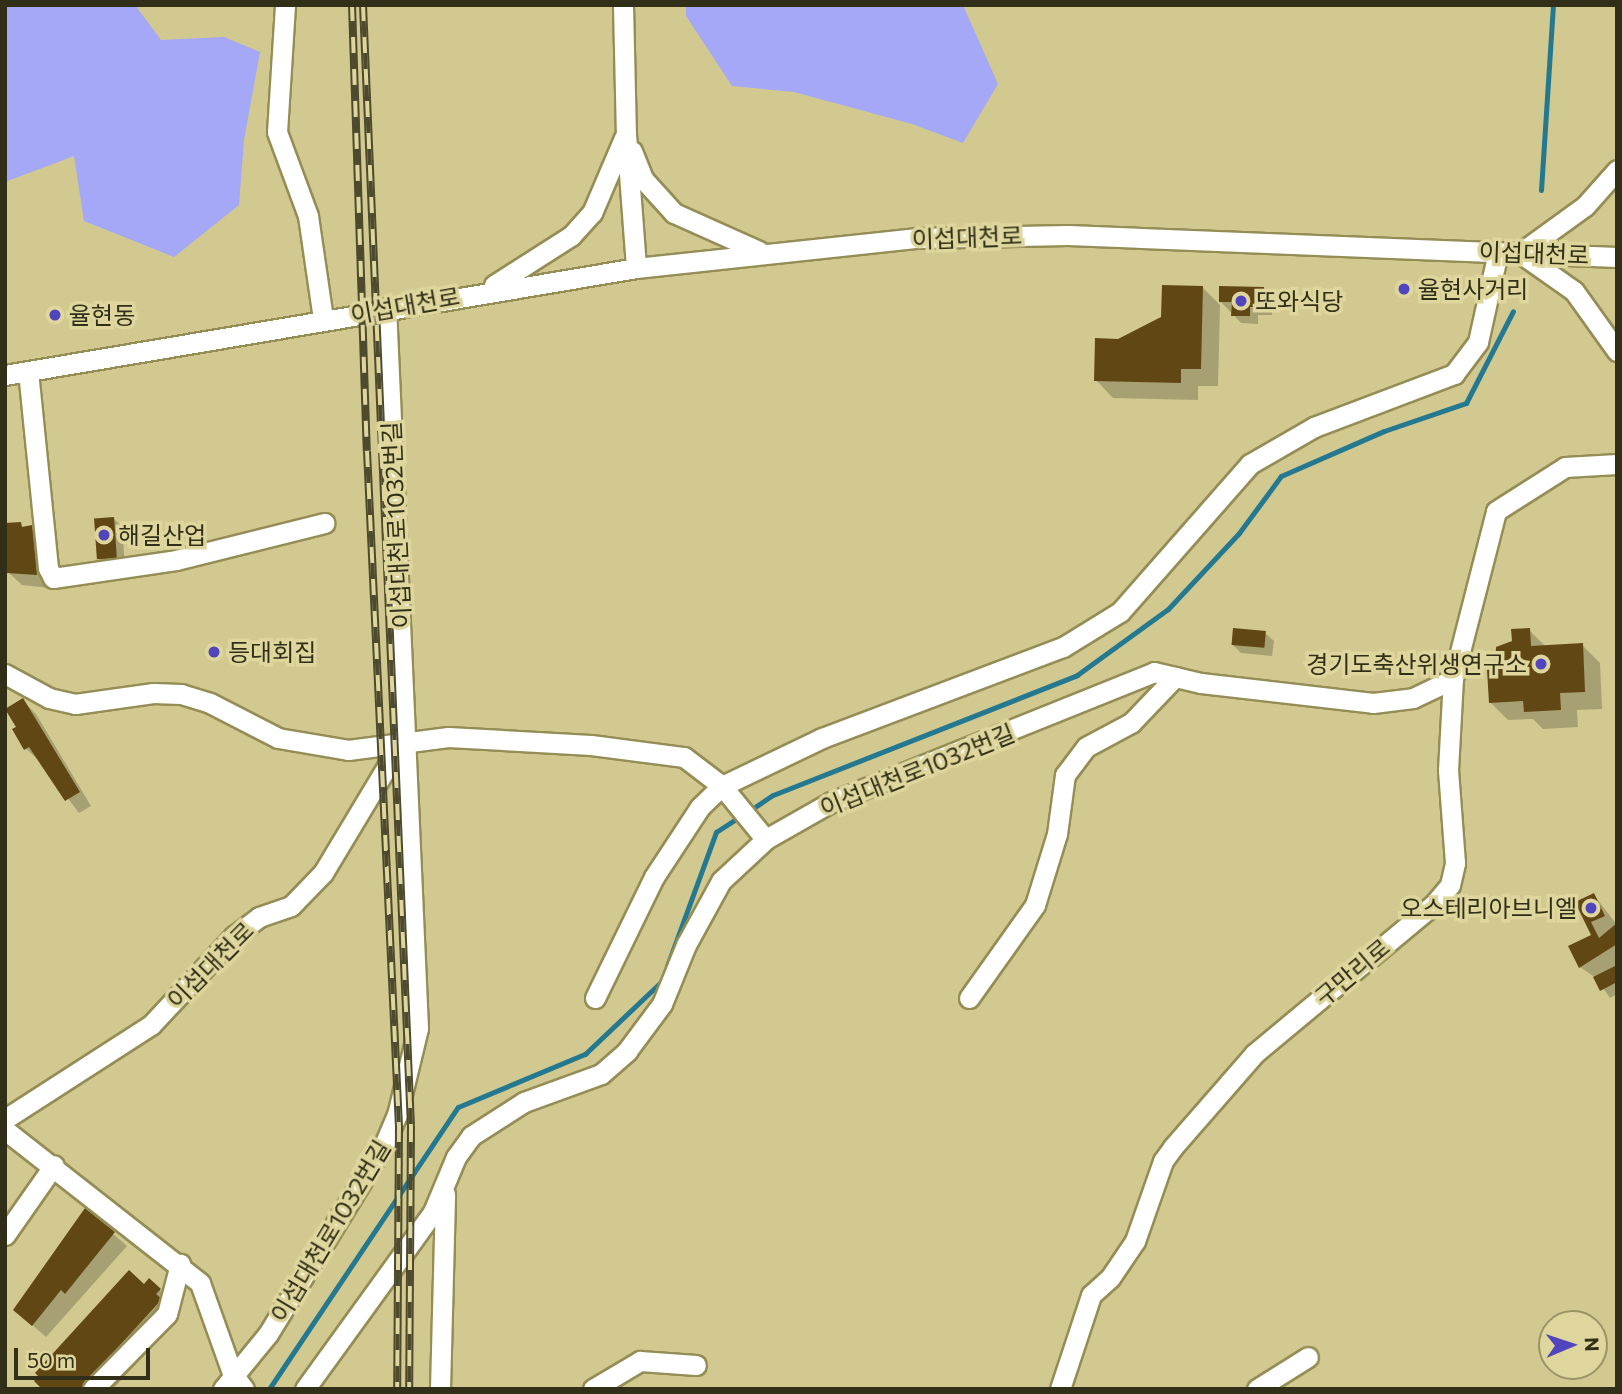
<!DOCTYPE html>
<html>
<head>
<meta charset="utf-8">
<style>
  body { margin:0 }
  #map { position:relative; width:1622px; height:1394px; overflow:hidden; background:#d1c990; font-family:Commissioner,"Noto Sans KR",sans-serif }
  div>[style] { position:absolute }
  .green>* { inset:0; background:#a4a8f6 }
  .shadow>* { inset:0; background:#0003 }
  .stream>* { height:5px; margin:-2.5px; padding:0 2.5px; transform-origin:2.5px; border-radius:2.5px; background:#247890 }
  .building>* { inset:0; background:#614713; transform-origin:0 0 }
  .roads { filter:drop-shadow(2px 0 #958d56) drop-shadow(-2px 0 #958d56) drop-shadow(0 2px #958d56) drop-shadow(0 -2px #958d56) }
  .minor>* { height:19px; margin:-9.5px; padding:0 9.5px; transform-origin:9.5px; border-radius:9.5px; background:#fff }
  .rail>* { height:8px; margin-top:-4px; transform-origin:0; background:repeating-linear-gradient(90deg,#ded69d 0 16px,#4e4a2d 0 32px); box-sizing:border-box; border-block:2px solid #4e4a2d }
  .dots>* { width:19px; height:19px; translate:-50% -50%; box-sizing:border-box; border:4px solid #ded69d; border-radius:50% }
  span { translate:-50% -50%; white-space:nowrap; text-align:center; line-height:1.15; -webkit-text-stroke:7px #ded69d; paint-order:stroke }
  .street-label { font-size:24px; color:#322f18 }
  .poi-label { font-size:24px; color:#322f18 }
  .left { translate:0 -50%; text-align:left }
  .right { translate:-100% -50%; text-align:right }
  .frame { position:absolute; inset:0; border:7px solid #322f18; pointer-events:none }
  .north { position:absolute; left:1538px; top:1310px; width:70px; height:70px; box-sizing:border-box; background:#ded69d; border:2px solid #999368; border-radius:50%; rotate:88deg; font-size:19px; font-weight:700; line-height:28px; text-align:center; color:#322f18 }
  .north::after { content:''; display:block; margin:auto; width:24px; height:32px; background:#5045bc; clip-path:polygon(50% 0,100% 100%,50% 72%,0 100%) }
  .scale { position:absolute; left:14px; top:1348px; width:136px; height:32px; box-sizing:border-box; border:4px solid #322f18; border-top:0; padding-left:9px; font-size:21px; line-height:24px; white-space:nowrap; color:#322f18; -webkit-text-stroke:5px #ded69d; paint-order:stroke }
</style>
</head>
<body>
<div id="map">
  <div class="green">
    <i style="clip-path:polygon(5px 5px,135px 5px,161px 40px,224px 37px,260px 52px,244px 140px,239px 205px,174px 257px,84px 221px,74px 156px,5px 182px)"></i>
    <i style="clip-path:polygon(686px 5px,963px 5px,998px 84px,963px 143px,912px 124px,794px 92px,732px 86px,686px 16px)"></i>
  </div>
  <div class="shadow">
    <i style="clip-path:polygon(1202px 287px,1220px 305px,1218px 386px,1198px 386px,1198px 400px,1113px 398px,1096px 380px,1118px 341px,1163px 318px)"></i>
    <i style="clip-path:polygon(1263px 289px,1272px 298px,1272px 315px,1258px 315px,1258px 324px,1241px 323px,1220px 301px)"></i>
    <i style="clip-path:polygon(113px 518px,122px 527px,125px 566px,107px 567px,99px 559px)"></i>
    <i style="clip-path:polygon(5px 526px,31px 527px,45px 541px,50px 588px,22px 585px,8px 572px)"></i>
    <i style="clip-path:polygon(1529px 630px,1546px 647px,1582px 645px,1600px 663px,1602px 709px,1577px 710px,1578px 727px,1543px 729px,1533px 719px,1508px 720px,1490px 702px,1496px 671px,1514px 642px)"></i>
    <i style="clip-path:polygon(1265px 633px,1274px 641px,1272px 656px,1241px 653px,1232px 644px)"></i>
    <i style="clip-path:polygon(23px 701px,36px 714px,91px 806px,79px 813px,40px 761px,26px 749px,8px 710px)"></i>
    <i style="clip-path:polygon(1594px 895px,1617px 925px,1617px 994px,1610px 998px,1596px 978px,1580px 967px,1593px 936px,1577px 903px)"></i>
    <i style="clip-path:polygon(86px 1210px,127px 1246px,46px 1337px,15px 1310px)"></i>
    <i style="clip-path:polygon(149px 1280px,178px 1308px,173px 1313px,178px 1318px,113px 1389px,44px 1389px)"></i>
  </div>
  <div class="stream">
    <i style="left:1541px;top:190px;width:185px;rotate:-86.3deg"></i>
    <i style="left:749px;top:811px;width:29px;rotate:-34deg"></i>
    <i style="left:773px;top:795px;width:327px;rotate:-21.5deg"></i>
    <i style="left:1077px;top:675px;width:112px;rotate:-36deg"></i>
    <i style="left:1168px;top:609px;width:104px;rotate:-46.9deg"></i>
    <i style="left:1239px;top:533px;width:71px;rotate:-53.6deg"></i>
    <i style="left:1281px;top:476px;width:112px;rotate:-23.6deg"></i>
    <i style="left:1384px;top:431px;width:87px;rotate:-18.9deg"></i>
    <i style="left:1466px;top:403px;width:103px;rotate:-62.9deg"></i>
    <i style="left:667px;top:966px;width:143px;rotate:-69.9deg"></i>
    <i style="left:716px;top:832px;width:30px;rotate:-33deg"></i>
    <i style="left:269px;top:1389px;width:339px;rotate:-56.2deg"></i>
    <i style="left:458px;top:1107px;width:138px;rotate:-22.7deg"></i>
    <i style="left:585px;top:1054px;width:105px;rotate:-43.5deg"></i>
  </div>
  <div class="building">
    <i style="clip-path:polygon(1162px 285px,1203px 286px,1201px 369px,1181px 369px,1181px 383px,1094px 381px,1095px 338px,1118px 339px,1161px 317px)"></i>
    <i style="clip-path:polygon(1219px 286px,1264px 287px,1264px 307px,1250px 307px,1250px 316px,1231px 316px,1232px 302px,1219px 302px)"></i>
    <i style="left:114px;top:517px;width:41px;height:20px;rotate:86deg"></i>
    <i style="clip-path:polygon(21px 522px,22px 527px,32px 525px,37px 575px,7px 573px,5px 523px)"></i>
    <i style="left:1233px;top:628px;width:33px;height:17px;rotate:5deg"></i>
    <i style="clip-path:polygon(1530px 628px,1531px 646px,1583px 643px,1585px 692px,1560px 693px,1561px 710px,1524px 712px,1523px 701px,1489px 703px,1487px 670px,1495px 669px,1496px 647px,1512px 641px,1511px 629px)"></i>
    <i style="clip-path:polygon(23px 698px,80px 792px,65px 801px,29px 747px,24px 750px,12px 729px,16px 727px,5px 709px)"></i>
    <i style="clip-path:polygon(1594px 893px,1605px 916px,1591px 922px,1599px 938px,1617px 923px,1617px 944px,1579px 968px,1568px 946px,1591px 935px,1575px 902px)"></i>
    <i style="clip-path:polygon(1617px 965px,1617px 982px,1600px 991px,1593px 977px)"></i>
    <i style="clip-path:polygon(85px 1208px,115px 1232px,65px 1294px,61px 1290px,32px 1326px,13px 1310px)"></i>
    <i style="clip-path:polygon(129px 1270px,144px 1284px,149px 1278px,161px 1289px,156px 1294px,162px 1299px,80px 1389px,42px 1389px,34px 1381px,38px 1376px,35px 1373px)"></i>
  </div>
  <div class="roads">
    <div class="minor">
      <i style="left:285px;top:5px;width:127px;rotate:93.6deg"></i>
      <i style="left:277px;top:132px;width:90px;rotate:69.7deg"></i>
      <i style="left:308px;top:216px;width:104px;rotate:81.7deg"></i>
      <i style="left:623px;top:5px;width:129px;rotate:88.7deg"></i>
      <i style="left:626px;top:134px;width:134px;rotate:85.7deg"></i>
      <i style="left:632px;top:151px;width:31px;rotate:68deg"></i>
      <i style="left:644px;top:180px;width:45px;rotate:47.7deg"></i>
      <i style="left:674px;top:213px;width:93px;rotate:24.1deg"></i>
      <i style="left:1617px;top:170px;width:48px;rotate:131.6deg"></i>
      <i style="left:1585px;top:206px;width:80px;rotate:144.1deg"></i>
      <i style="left:1520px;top:253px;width:66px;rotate:35.1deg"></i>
      <i style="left:1574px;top:291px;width:74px;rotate:54.4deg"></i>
      <i style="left:494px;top:285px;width:91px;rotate:-32.5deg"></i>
      <i style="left:571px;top:236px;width:31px;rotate:-48deg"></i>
      <i style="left:592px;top:213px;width:82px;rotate:-66.9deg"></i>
      <i style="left:28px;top:371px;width:198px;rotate:84.2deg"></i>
      <i style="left:48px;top:568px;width:11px;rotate:63deg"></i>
      <i style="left:53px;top:578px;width:124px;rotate:-8.3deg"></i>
      <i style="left:176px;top:560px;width:153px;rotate:-14deg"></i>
      <i style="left:5px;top:375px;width:640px;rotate:-9.62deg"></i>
      <i style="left:636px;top:268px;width:283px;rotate:-6.1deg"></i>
      <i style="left:917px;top:238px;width:151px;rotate:-1.1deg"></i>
      <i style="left:1068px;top:235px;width:549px;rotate:2.29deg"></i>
      <i style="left:5px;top:674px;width:50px;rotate:28.6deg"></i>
      <i style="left:49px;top:698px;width:27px;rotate:13deg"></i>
      <i style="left:75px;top:704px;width:79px;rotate:-8deg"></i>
      <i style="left:153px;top:693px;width:28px;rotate:2deg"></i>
      <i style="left:181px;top:694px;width:30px;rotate:17deg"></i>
      <i style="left:210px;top:703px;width:76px;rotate:27.2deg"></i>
      <i style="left:278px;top:738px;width:71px;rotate:9.7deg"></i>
      <i style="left:348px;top:750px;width:101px;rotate:-7.4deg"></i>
      <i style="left:448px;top:737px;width:143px;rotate:3.2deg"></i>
      <i style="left:591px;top:745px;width:94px;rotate:7.4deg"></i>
      <i style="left:684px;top:757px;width:48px;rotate:37.3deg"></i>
      <i style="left:722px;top:786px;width:63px;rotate:50.8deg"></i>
      <i style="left:595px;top:998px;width:135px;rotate:-64deg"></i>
      <i style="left:654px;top:877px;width:84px;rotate:-56.7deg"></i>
      <i style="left:700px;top:807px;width:30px;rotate:-44deg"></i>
      <i style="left:722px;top:786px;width:111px;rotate:-25.6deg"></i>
      <i style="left:822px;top:738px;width:258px;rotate:-20.7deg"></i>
      <i style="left:1063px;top:647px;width:67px;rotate:-31.6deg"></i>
      <i style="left:1120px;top:612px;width:197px;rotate:-48.7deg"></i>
      <i style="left:1250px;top:464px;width:74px;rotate:-30deg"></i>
      <i style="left:1314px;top:427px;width:150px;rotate:-20.7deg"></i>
      <i style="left:1454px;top:374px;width:40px;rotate:-53deg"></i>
      <i style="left:1478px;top:342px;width:92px;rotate:-77.5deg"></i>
      <i style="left:969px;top:998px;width:114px;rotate:-54.6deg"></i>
      <i style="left:1035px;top:905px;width:74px;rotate:-72.8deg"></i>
      <i style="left:1057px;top:834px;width:60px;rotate:-82.3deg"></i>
      <i style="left:1065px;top:775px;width:35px;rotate:-53deg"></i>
      <i style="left:1086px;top:747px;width:51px;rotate:-28.1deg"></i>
      <i style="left:1131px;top:723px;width:64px;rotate:-46.3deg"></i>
      <i style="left:5px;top:1119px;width:174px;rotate:-32.8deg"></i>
      <i style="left:151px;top:1025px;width:122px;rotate:-47deg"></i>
      <i style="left:234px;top:936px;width:31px;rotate:-37deg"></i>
      <i style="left:259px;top:917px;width:34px;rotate:-19deg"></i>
      <i style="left:291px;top:906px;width:46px;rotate:-45.9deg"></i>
      <i style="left:323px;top:873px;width:152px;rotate:-59deg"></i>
      <i style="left:5px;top:1130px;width:248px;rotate:38.1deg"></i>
      <i style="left:200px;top:1283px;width:96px;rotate:70.4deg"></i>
      <i style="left:232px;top:1373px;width:20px;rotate:53deg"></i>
      <i style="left:5px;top:1235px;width:85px;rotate:-55deg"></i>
      <i style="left:93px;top:1389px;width:105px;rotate:-45.4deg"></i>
      <i style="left:167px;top:1314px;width:52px;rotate:-75.4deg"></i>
      <i style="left:223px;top:1389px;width:71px;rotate:-50.7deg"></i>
      <i style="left:268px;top:1334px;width:222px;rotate:-58.5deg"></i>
      <i style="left:384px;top:1145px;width:33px;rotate:-67deg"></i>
      <i style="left:397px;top:1115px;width:89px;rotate:-76.4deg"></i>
      <i style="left:418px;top:1028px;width:721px;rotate:-92.54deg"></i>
      <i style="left:305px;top:1389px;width:218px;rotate:-54.1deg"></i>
      <i style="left:433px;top:1212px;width:60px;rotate:-67.3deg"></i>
      <i style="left:456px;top:1157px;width:26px;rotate:-54deg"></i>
      <i style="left:471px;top:1136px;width:63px;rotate:-32.7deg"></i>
      <i style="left:524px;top:1102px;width:82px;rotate:-20deg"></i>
      <i style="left:601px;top:1074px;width:35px;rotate:-41deg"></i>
      <i style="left:627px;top:1051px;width:59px;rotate:-53.3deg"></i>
      <i style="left:662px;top:1004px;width:64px;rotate:-67.9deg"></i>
      <i style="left:686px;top:945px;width:73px;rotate:-61.3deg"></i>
      <i style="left:721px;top:881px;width:62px;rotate:-43deg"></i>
      <i style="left:766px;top:839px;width:75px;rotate:-29.6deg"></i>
      <i style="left:831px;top:802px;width:348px;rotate:-21.9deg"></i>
      <i style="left:1154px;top:672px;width:48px;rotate:13.2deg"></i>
      <i style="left:1201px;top:683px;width:173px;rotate:6.6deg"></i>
      <i style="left:1373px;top:703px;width:40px;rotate:-7.1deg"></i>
      <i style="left:1413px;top:698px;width:44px;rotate:-25.4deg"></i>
      <i style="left:440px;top:1389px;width:195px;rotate:-88.5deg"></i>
      <i style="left:593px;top:1389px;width:55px;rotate:-30.8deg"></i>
      <i style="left:640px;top:1361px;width:56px;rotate:4.1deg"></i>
      <i style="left:1060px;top:1389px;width:99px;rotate:-71.7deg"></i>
      <i style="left:1091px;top:1295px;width:25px;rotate:-42deg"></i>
      <i style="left:1110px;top:1278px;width:45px;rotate:-56deg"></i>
      <i style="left:1135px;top:1241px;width:85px;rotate:-70.7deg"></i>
      <i style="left:1163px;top:1161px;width:17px;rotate:-54deg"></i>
      <i style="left:1173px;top:1147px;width:123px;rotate:-48.9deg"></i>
      <i style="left:1254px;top:1054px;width:236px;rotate:-39.8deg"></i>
      <i style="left:1435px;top:903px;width:23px;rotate:-50deg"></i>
      <i style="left:1450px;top:885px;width:23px;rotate:-77deg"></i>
      <i style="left:1455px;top:863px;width:93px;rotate:-94.3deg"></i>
      <i style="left:1448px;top:770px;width:91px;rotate:-86.9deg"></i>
      <i style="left:1453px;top:679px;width:173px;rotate:-75.6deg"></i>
      <i style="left:1496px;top:511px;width:82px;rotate:-32.5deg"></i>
      <i style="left:1565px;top:467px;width:52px;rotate:-3.3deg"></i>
      <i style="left:1257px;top:1389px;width:60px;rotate:-32.1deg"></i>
    </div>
  </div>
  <div class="rail">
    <i style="left:352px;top:5px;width:446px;rotate:88.1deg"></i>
    <i style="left:367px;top:451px;width:676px;rotate:87.29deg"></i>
    <i style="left:399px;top:1126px;width:263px;rotate:90.4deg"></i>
    <i style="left:363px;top:5px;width:1122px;rotate:87.55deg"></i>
    <i style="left:411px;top:1126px;width:263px;rotate:90.4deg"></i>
  </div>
  <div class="dots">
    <i style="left:1404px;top:289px;background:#5045bc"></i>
    <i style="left:1241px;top:301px;background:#5045bc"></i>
    <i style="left:55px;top:315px;background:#5045bc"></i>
    <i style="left:104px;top:535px;background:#5045bc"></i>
    <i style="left:214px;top:652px;background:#5045bc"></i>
    <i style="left:1541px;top:664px;background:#5045bc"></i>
    <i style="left:1591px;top:908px;background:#5045bc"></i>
  </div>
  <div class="street-label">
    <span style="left:967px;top:237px;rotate:-2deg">이섭대천로</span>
    <span style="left:1534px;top:253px;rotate:2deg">이섭대천로</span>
    <span style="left:405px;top:305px;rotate:-10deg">이섭대천로</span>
    <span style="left:396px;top:525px;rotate:-93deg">이섭대천로1032번길</span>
    <span style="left:917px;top:770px;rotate:-22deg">이섭대천로1032번길</span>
    <span style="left:210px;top:965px;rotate:-45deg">이섭대천로</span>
    <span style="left:1352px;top:972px;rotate:-40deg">구만리로</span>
    <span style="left:330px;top:1231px;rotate:-59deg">이섭대천로1032번길</span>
  </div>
  <div class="poi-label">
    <span class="left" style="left:1418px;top:289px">율현사거리</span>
    <span class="left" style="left:1255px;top:301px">또와식당</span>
    <span class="left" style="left:69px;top:315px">율현동</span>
    <span class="left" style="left:118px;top:535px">해길산업</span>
    <span class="left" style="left:228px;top:652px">등대회집</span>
    <span class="right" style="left:1527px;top:664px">경기도축산위생연구소</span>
    <span class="right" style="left:1577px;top:908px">오스테리아브니엘</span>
  </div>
  <div class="frame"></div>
  <div class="north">N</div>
  <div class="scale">50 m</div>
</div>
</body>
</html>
